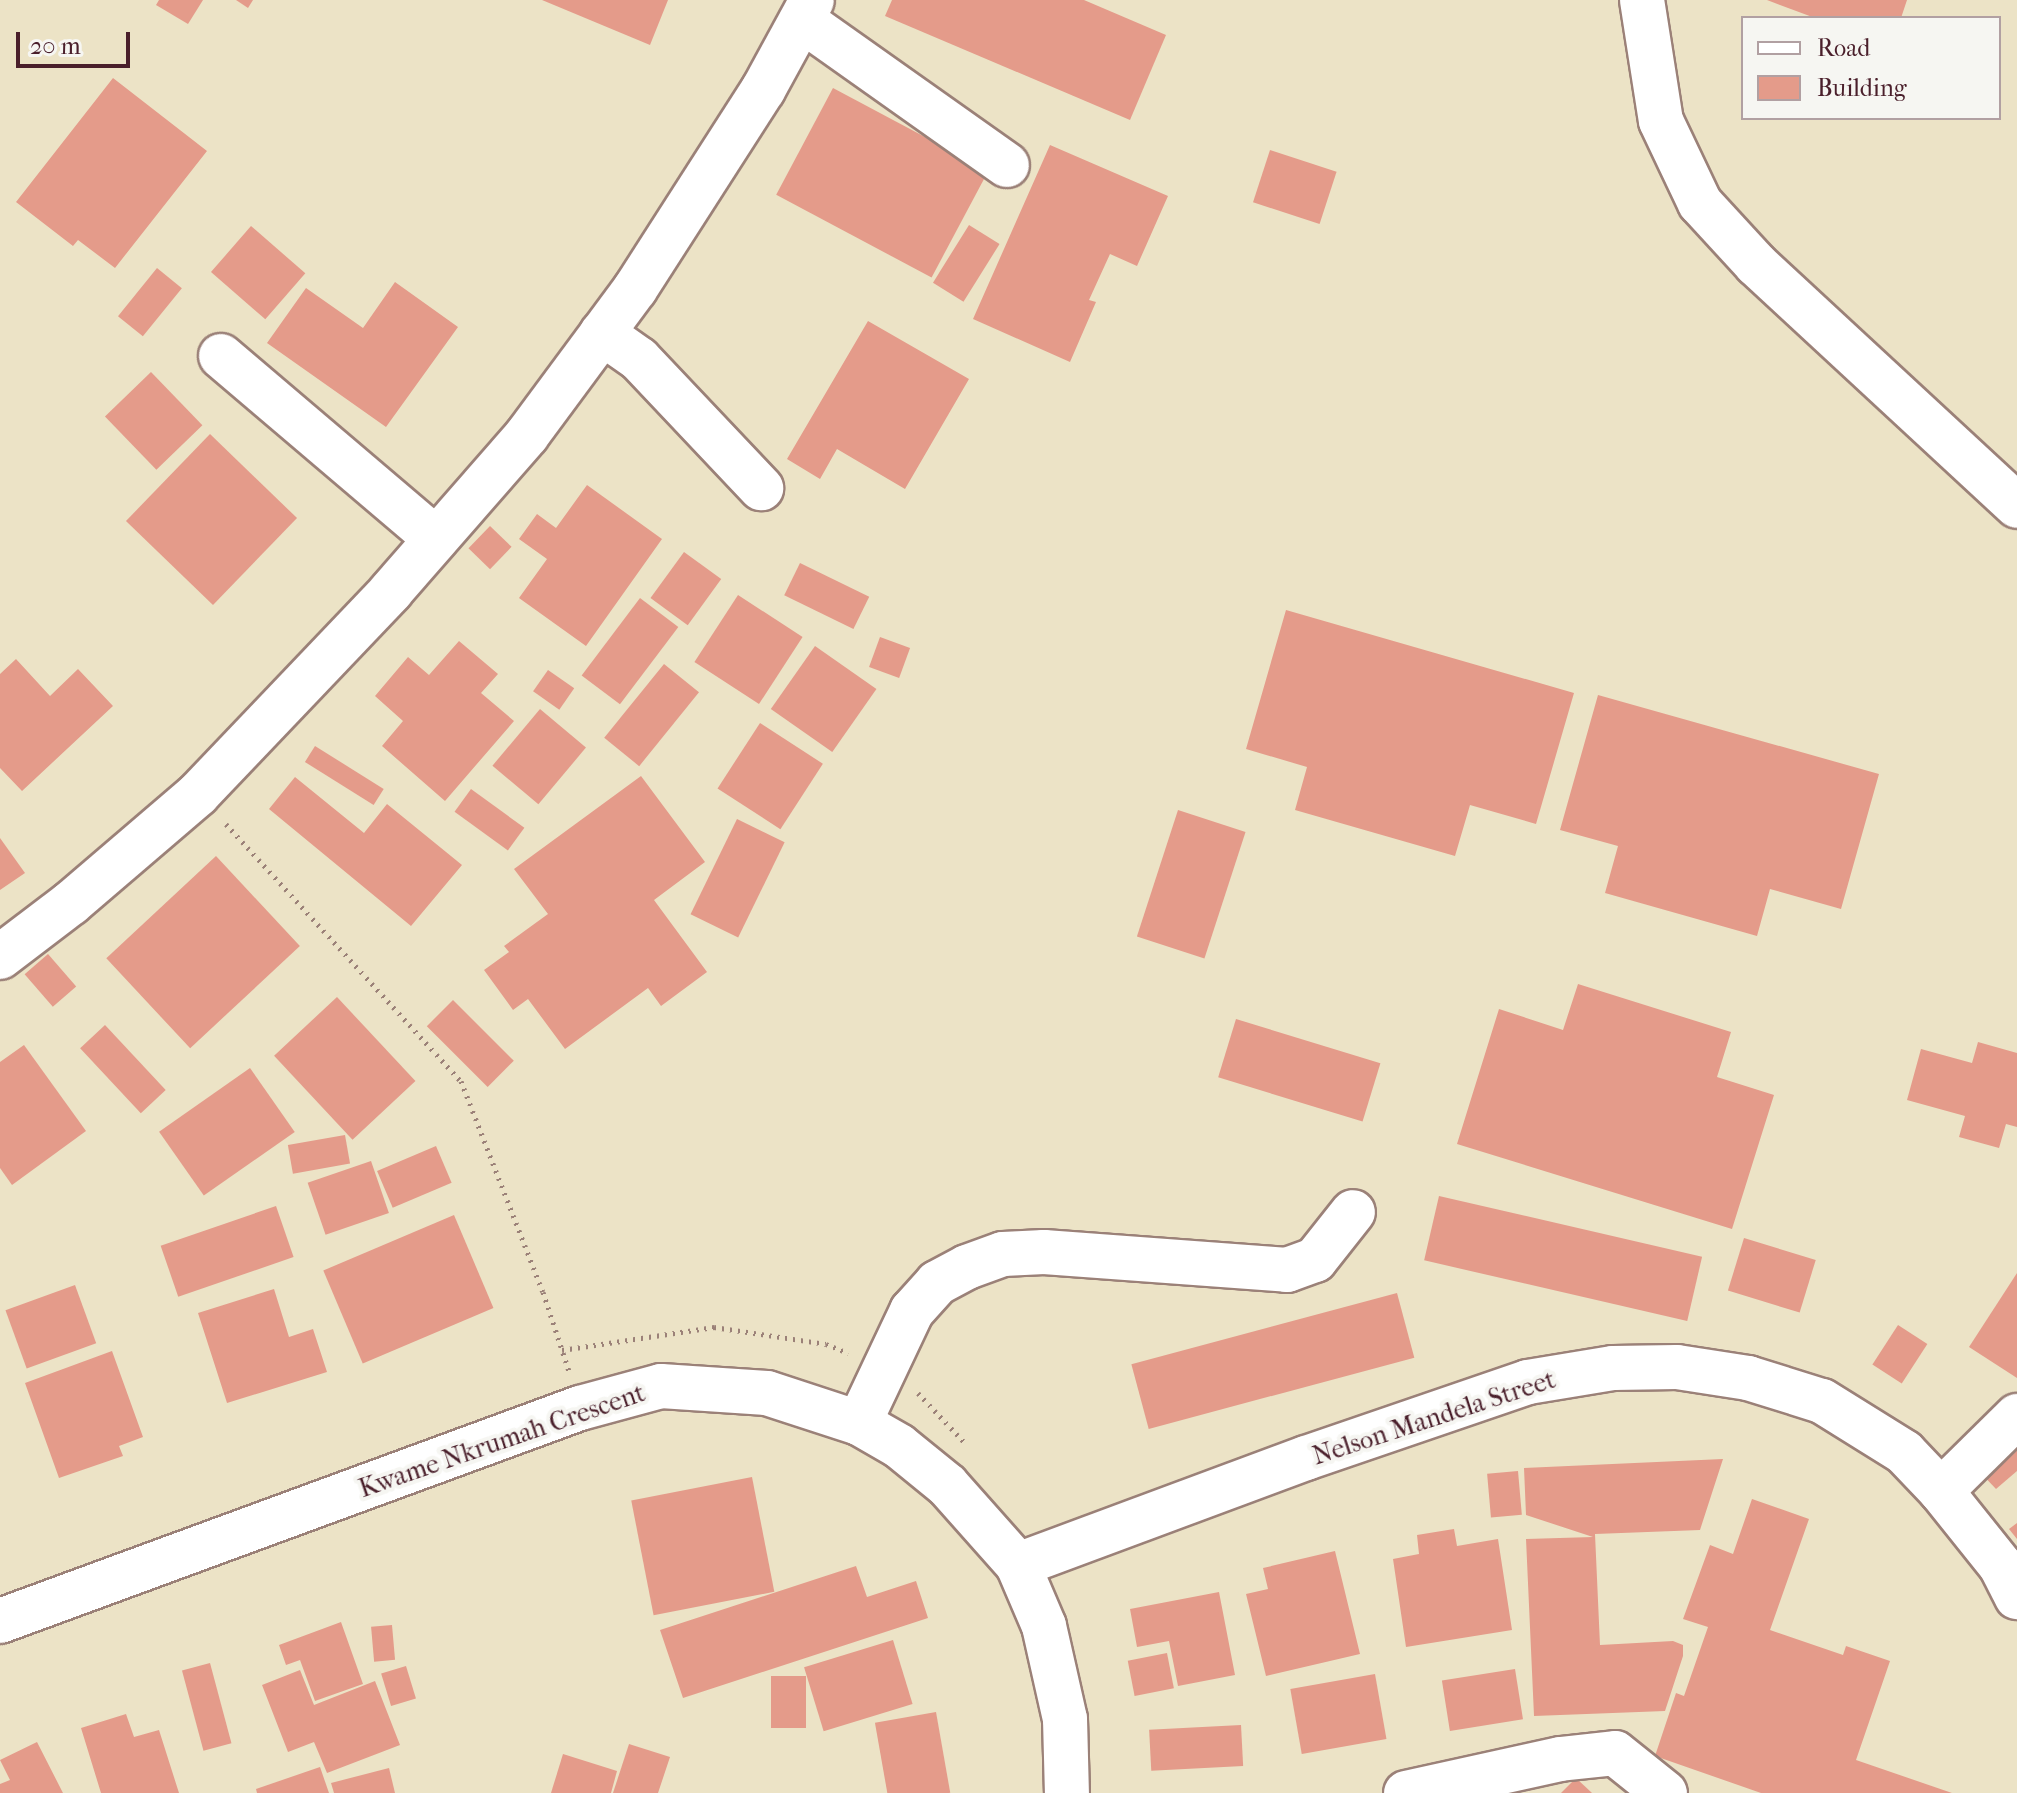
<!DOCTYPE html>
<html>
<head>
<meta charset="utf-8">
<style>
  body { margin:0 }
  #map { position:relative; width:2017px; height:1793px; overflow:hidden; background:#ece3c6; font-family:"IM FELL French Canon",serif }
  div>[style] { position:absolute }
  .building>* { inset:0; background:#e49b8a; transform-origin:0 0 }
  .path>* { height:5px; margin-top:-2.5px; transform-origin:0; background:repeating-linear-gradient(90deg,#9b8178 0 2px,transparent 0 8px) }
  .roads { filter:drop-shadow(2px 0 #9b8178) drop-shadow(-2px 0 #9b8178) drop-shadow(0 2px #9b8178) drop-shadow(0 -2px #9b8178) }
  .minor>* { height:44px; margin:-22px; padding:0 22px; transform-origin:22px; border-radius:22px; background:#fff }
  span { translate:-50% -50%; white-space:nowrap; text-align:center; line-height:1.15; -webkit-text-stroke:8px #f6f6f2; paint-order:stroke }
  .street-label { font-size:26px; color:#4a1f2b }
  .legend { position:absolute; left:1741px; top:16px; width:260px; height:104px; box-sizing:border-box; background:#f6f6f2; border:2px solid #b1a0a2; margin:0; padding:10px 14px; list-style:none; font-size:24px; color:#4a1f2b }
  .legend li { display:flex; align-items:center; gap:16px; height:40px }
  .legend b { width:40px; border:2px solid #b1a0a2 }
  .scale { position:absolute; left:16px; top:32px; width:114px; height:36px; box-sizing:border-box; border:4px solid #4a1f2b; border-top:0; padding-left:10px; font-size:24px; line-height:28px; white-space:nowrap; color:#4a1f2b; -webkit-text-stroke:6px #f6f6f2; paint-order:stroke }
</style>
</head>
<body>
<div id="map">
  <div class="building">
    <i style="clip-path:polygon(159px 0,203px 0,188px 24px,156px 5px)"></i>
    <i style="clip-path:polygon(236px 0,253px 0,248px 8px)"></i>
    <i style="clip-path:polygon(542px 0,668px 0,650px 45px)"></i>
    <i style="clip-path:polygon(892px 0,1084px 0,1166px 35px,1130px 120px,885px 16px)"></i>
    <i style="clip-path:polygon(1767px 0,1907px 0,1901px 18px,1815px 18px)"></i>
    <i style="clip-path:polygon(113px 78px,207px 151px,115px 268px,78px 240px,73px 246px,16px 202px)"></i>
    <i style="left:833px;top:88px;width:176px;height:121px;rotate:28deg"></i>
    <i style="clip-path:polygon(1050px 145px,1168px 196px,1137px 266px,1110px 254px,1089px 300px,1096px 302px,1070px 362px,973px 319px)"></i>
    <i style="left:1270px;top:150px;width:70px;height:55px;rotate:18deg"></i>
    <i style="left:969px;top:225px;width:36px;height:68px;rotate:32deg"></i>
    <i style="left:251px;top:226px;width:72px;height:61px;rotate:41deg"></i>
    <i style="left:157px;top:268px;width:32px;height:62px;rotate:39deg"></i>
    <i style="clip-path:polygon(395px 282px,458px 327px,386px 427px,267px 343px,306px 288px,363px 328px)"></i>
    <i style="clip-path:polygon(868px 321px,969px 379px,905px 489px,837px 449px,820px 479px,787px 459px)"></i>
    <i style="left:151px;top:372px;width:74px;height:64px;rotate:46deg"></i>
    <i style="left:210px;top:434px;width:121px;height:121px;rotate:44deg"></i>
    <i style="clip-path:polygon(587px 485px,662px 539px,586px 646px,519px 598px,547px 559px,519px 539px,537px 514px,556px 528px)"></i>
    <i style="left:490px;top:526px;width:30px;height:31px;rotate:44deg"></i>
    <i style="left:684px;top:552px;width:46px;height:57px;rotate:36deg"></i>
    <i style="left:800px;top:563px;width:77px;height:36px;rotate:26deg"></i>
    <i style="left:738px;top:595px;width:77px;height:80px;rotate:33deg"></i>
    <i style="left:640px;top:598px;width:48px;height:97px;rotate:37deg"></i>
    <i style="clip-path:polygon(1286px 610px,1574px 693px,1536px 824px,1470px 805px,1455px 856px,1295px 810px,1307px 767px,1246px 749px)"></i>
    <i style="left:880px;top:637px;width:32px;height:32px;rotate:20deg"></i>
    <i style="clip-path:polygon(459px 641px,498px 674px,481px 693px,514px 721px,445px 801px,382px 746px,403px 721px,375px 696px,408px 657px,429px 675px)"></i>
    <i style="left:815px;top:646px;width:75px;height:77px;rotate:35deg"></i>
    <i style="clip-path:polygon(16px 659px,50px 696px,78px 669px,113px 706px,22px 791px,0 768px,0 674px)"></i>
    <i style="left:664px;top:664px;width:45px;height:95px;rotate:39deg"></i>
    <i style="left:548px;top:670px;width:32px;height:26px;rotate:35deg"></i>
    <i style="clip-path:polygon(1598px 695px,1879px 774px,1841px 909px,1770px 889px,1757px 936px,1605px 893px,1618px 846px,1560px 830px)"></i>
    <i style="left:540px;top:709px;width:60px;height:74px;rotate:40deg"></i>
    <i style="left:760px;top:723px;width:75px;height:78px;rotate:33deg"></i>
    <i style="left:315px;top:746px;width:81px;height:19px;rotate:32deg"></i>
    <i style="clip-path:polygon(641px 776px,705px 862px,654px 900px,707px 972px,661px 1006px,648px 988px,565px 1049px,528px 999px,513px 1010px,484px 970px,509px 952px,504px 946px,548px 914px,514px 869px)"></i>
    <i style="clip-path:polygon(295px 777px,364px 833px,387px 804px,462px 865px,411px 926px,269px 809px)"></i>
    <i style="left:471px;top:789px;width:66px;height:28px;rotate:36deg"></i>
    <i style="left:1178px;top:810px;width:71px;height:133px;rotate:18deg"></i>
    <i style="left:737px;top:819px;width:53px;height:106px;rotate:26deg"></i>
    <i style="clip-path:polygon(0 838px,25px 873px,0 890px)"></i>
    <i style="left:216px;top:856px;width:123px;height:150px;rotate:47deg"></i>
    <i style="left:48px;top:954px;width:43px;height:31px;rotate:49deg"></i>
    <i style="clip-path:polygon(1578px 984px,1731px 1032px,1717px 1077px,1774px 1095px,1732px 1229px,1457px 1144px,1499px 1009px,1563px 1030px)"></i>
    <i style="left:337px;top:997px;width:115px;height:86px;rotate:47deg"></i>
    <i style="left:453px;top:1000px;width:86px;height:37px;rotate:45deg"></i>
    <i style="left:1236px;top:1019px;width:151px;height:61px;rotate:17deg"></i>
    <i style="left:105px;top:1025px;width:89px;height:34px;rotate:47deg"></i>
    <i style="clip-path:polygon(1978px 1042px,2017px 1053px,2017px 1127px,2006px 1124px,1999px 1148px,1959px 1137px,1965px 1116px,1907px 1100px,1921px 1049px,1972px 1063px)"></i>
    <i style="clip-path:polygon(24px 1045px,86px 1131px,12px 1185px,0 1168px,0 1062px)"></i>
    <i style="left:250px;top:1068px;width:78px;height:111px;rotate:55deg"></i>
    <i style="left:345px;top:1135px;width:29px;height:58px;rotate:80deg"></i>
    <i style="left:436px;top:1146px;width:40px;height:64px;rotate:67deg"></i>
    <i style="left:371px;top:1161px;width:55px;height:67px;rotate:71deg"></i>
    <i style="left:1439px;top:1196px;width:270px;height:66px;rotate:13deg"></i>
    <i style="left:276px;top:1206px;width:54px;height:122px;rotate:71deg"></i>
    <i style="left:454px;top:1215px;width:101px;height:142px;rotate:67deg"></i>
    <i style="left:1744px;top:1238px;width:75px;height:55px;rotate:17deg"></i>
    <i style="clip-path:polygon(2017px 1273px,2017px 1378px,1969px 1347px)"></i>
    <i style="left:75px;top:1285px;width:62px;height:74px;rotate:70deg"></i>
    <i style="clip-path:polygon(274px 1289px,289px 1337px,313px 1329px,327px 1372px,227px 1403px,198px 1313px)"></i>
    <i style="left:1397px;top:1293px;width:67px;height:275px;rotate:75deg"></i>
    <i style="left:1898px;top:1325px;width:35px;height:47px;rotate:33deg"></i>
    <i style="clip-path:polygon(112px 1351px,143px 1437px,119px 1446px,123px 1456px,59px 1478px,25px 1383px)"></i>
    <i style="clip-path:polygon(2017px 1444px,2017px 1471px,1996px 1489px,1979px 1471px)"></i>
    <i style="clip-path:polygon(1723px 1459px,1700px 1530px,1595px 1534px,1600px 1645px,1673px 1641px,1683px 1645px,1683px 1656px,1665px 1711px,1534px 1716px,1526px 1539px,1593px 1537px,1526px 1515px,1524px 1468px)"></i>
    <i style="left:1518px;top:1471px;width:44px;height:31px;rotate:85deg"></i>
    <i style="left:752px;top:1477px;width:117px;height:123px;rotate:79deg"></i>
    <i style="clip-path:polygon(1752px 1499px,1809px 1519px,1770px 1630px,1843px 1655px,1846px 1646px,1890px 1661px,1856px 1760px,1952px 1793px,1761px 1793px,1655px 1756px,1676px 1693px,1684px 1696px,1708px 1627px,1683px 1619px,1710px 1545px,1733px 1554px)"></i>
    <i style="clip-path:polygon(2017px 1523px,2017px 1539px,2009px 1529px)"></i>
    <i style="clip-path:polygon(1454px 1529px,1457px 1546px,1498px 1539px,1512px 1630px,1406px 1647px,1393px 1559px,1419px 1554px,1417px 1535px)"></i>
    <i style="clip-path:polygon(1335px 1551px,1360px 1654px,1266px 1676px,1246px 1594px,1268px 1589px,1263px 1568px)"></i>
    <i style="clip-path:polygon(856px 1566px,867px 1597px,916px 1581px,928px 1618px,683px 1698px,660px 1630px)"></i>
    <i style="clip-path:polygon(1219px 1592px,1235px 1675px,1178px 1686px,1169px 1641px,1137px 1647px,1130px 1609px)"></i>
    <i style="clip-path:polygon(341px 1622px,363px 1684px,315px 1701px,300px 1660px,286px 1665px,279px 1645px)"></i>
    <i style="left:392px;top:1625px;width:35px;height:21px;rotate:85deg"></i>
    <i style="left:893px;top:1640px;width:67px;height:93px;rotate:73deg"></i>
    <i style="left:1167px;top:1653px;width:36px;height:40px;rotate:79deg"></i>
    <i style="left:210px;top:1663px;width:83px;height:29px;rotate:75deg"></i>
    <i style="left:406px;top:1666px;width:34px;height:26px;rotate:73deg"></i>
    <i style="left:1515px;top:1669px;width:51px;height:74px;rotate:81deg"></i>
    <i style="clip-path:polygon(300px 1670px,314px 1705px,375px 1681px,400px 1745px,327px 1773px,314px 1742px,288px 1752px,262px 1685px)"></i>
    <i style="left:1375px;top:1674px;width:66px;height:86px;rotate:80deg"></i>
    <i style="left:771px;top:1676px;width:35px;height:52px"></i>
    <i style="left:936px;top:1712px;width:82px;height:62px;rotate:80deg"></i>
    <i style="clip-path:polygon(126px 1714px,134px 1737px,159px 1730px,179px 1793px,101px 1793px,81px 1728px)"></i>
    <i style="left:1241px;top:1725px;width:41px;height:92px;rotate:87deg"></i>
    <i style="clip-path:polygon(37px 1742px,63px 1793px,0 1793px,0 1784px,10px 1780px,0 1760px)"></i>
    <i style="clip-path:polygon(629px 1744px,670px 1757px,658px 1793px,613px 1793px)"></i>
    <i style="clip-path:polygon(563px 1754px,617px 1771px,611px 1793px,551px 1793px)"></i>
    <i style="clip-path:polygon(320px 1767px,329px 1793px,257px 1793px,256px 1789px)"></i>
    <i style="clip-path:polygon(389px 1768px,395px 1793px,334px 1793px,331px 1783px)"></i>
    <i style="clip-path:polygon(1576px 1778px,1592px 1793px,1561px 1793px)"></i>
  </div>
  <div class="path">
    <i style="left:226px;top:824px;width:348px;rotate:47.6deg"></i>
    <i style="left:461px;top:1081px;width:226px;rotate:68.8deg"></i>
    <i style="left:543px;top:1292px;width:83px;rotate:71.8deg"></i>
    <i style="left:562px;top:1350px;width:154px;rotate:-8.6deg"></i>
    <i style="left:714px;top:1327px;width:113px;rotate:8.6deg"></i>
    <i style="left:826px;top:1344px;width:24px;rotate:22deg"></i>
    <i style="left:918px;top:1393px;width:70px;rotate:46.7deg"></i>
  </div>
  <div class="roads">
    <div class="minor">
      <i style="left:1642px;top:0;width:122px;rotate:81.1deg"></i>
      <i style="left:1661px;top:121px;width:91px;rotate:64.6deg"></i>
      <i style="left:1700px;top:203px;width:83px;rotate:47.4deg"></i>
      <i style="left:1756px;top:264px;width:356px;rotate:42.8deg"></i>
      <i style="left:802px;top:20px;width:251px;rotate:35.3deg"></i>
      <i style="left:602px;top:333px;width:45px;rotate:35.1deg"></i>
      <i style="left:639px;top:359px;width:178px;rotate:46.6deg"></i>
      <i style="left:221px;top:356px;width:282px;rotate:40.4deg"></i>
      <i style="left:0;top:957px;width:89px;rotate:-37.3deg"></i>
      <i style="left:71px;top:903px;width:167px;rotate:-40.6deg"></i>
      <i style="left:198px;top:794px;width:280px;rotate:-46.4deg"></i>
      <i style="left:391px;top:591px;width:207px;rotate:-48.9deg"></i>
      <i style="left:527px;top:435px;width:182px;rotate:-53.5deg"></i>
      <i style="left:635px;top:289px;width:237px;rotate:-57.3deg"></i>
      <i style="left:763px;top:90px;width:102px;rotate:-61.4deg"></i>
      <i style="left:859px;top:1423px;width:124px;rotate:-64.7deg"></i>
      <i style="left:912px;top:1311px;width:38px;rotate:-48deg"></i>
      <i style="left:937px;top:1283px;width:34px;rotate:-28deg"></i>
      <i style="left:967px;top:1267px;width:38px;rotate:-20deg"></i>
      <i style="left:1003px;top:1254px;width:41px;rotate:-2.8deg"></i>
      <i style="left:1044px;top:1252px;width:244px;rotate:4.2deg"></i>
      <i style="left:1287px;top:1270px;width:30px;rotate:-20deg"></i>
      <i style="left:1315px;top:1260px;width:61px;rotate:-51.6deg"></i>
      <i style="left:1941px;top:1491px;width:107px;rotate:-44.6deg"></i>
      <i style="left:1018px;top:1565px;width:307px;rotate:-20.4deg"></i>
      <i style="left:1306px;top:1458px;width:235px;rotate:-18.9deg"></i>
      <i style="left:1528px;top:1382px;width:86px;rotate:-9.4deg"></i>
      <i style="left:1613px;top:1368px;width:64px;rotate:-0.9deg"></i>
      <i style="left:1677px;top:1367px;width:72px;rotate:8.8deg"></i>
      <i style="left:1748px;top:1378px;width:77px;rotate:17.3deg"></i>
      <i style="left:1822px;top:1401px;width:97px;rotate:31.9deg"></i>
      <i style="left:1904px;top:1452px;width:54px;rotate:46.5deg"></i>
      <i style="left:1941px;top:1491px;width:96px;rotate:51.3deg"></i>
      <i style="left:2001px;top:1566px;width:35px;rotate:63deg"></i>
      <i style="left:0;top:1621px;width:618px;rotate:-20.17deg"></i>
      <i style="left:580px;top:1408px;width:84px;rotate:-15.2deg"></i>
      <i style="left:661px;top:1386px;width:106px;rotate:3.8deg"></i>
      <i style="left:767px;top:1393px;width:97px;rotate:18.1deg"></i>
      <i style="left:859px;top:1423px;width:46px;rotate:29.9deg"></i>
      <i style="left:899px;top:1446px;width:62px;rotate:39.1deg"></i>
      <i style="left:947px;top:1485px;width:107px;rotate:48.4deg"></i>
      <i style="left:1018px;top:1565px;width:66px;rotate:66.9deg"></i>
      <i style="left:1044px;top:1626px;width:95px;rotate:77.3deg"></i>
      <i style="left:1065px;top:1719px;width:74px;rotate:88.5deg"></i>
      <i style="left:1406px;top:1793px;width:158px;rotate:-12.4deg"></i>
      <i style="left:1560px;top:1759px;width:55px;rotate:-6.2deg"></i>
      <i style="left:1615px;top:1753px;width:64px;rotate:38.7deg"></i>
    </div>
  </div>
  <div class="street-label">
    <span style="left:1434px;top:1418px;rotate:-18deg">Nelson Mandela Street</span>
    <span style="left:502px;top:1441px;rotate:-19deg">Kwame Nkrumah Crescent</span>
  </div>
  <ul class="legend">
  <li><b style="height:10px;background:#fff"></b>Road</li>
  <li><b style="height:22px;background:#e49b8a"></b>Building</li>
  </ul>
  <div class="scale">20 m</div>
</div>
</body>
</html>
